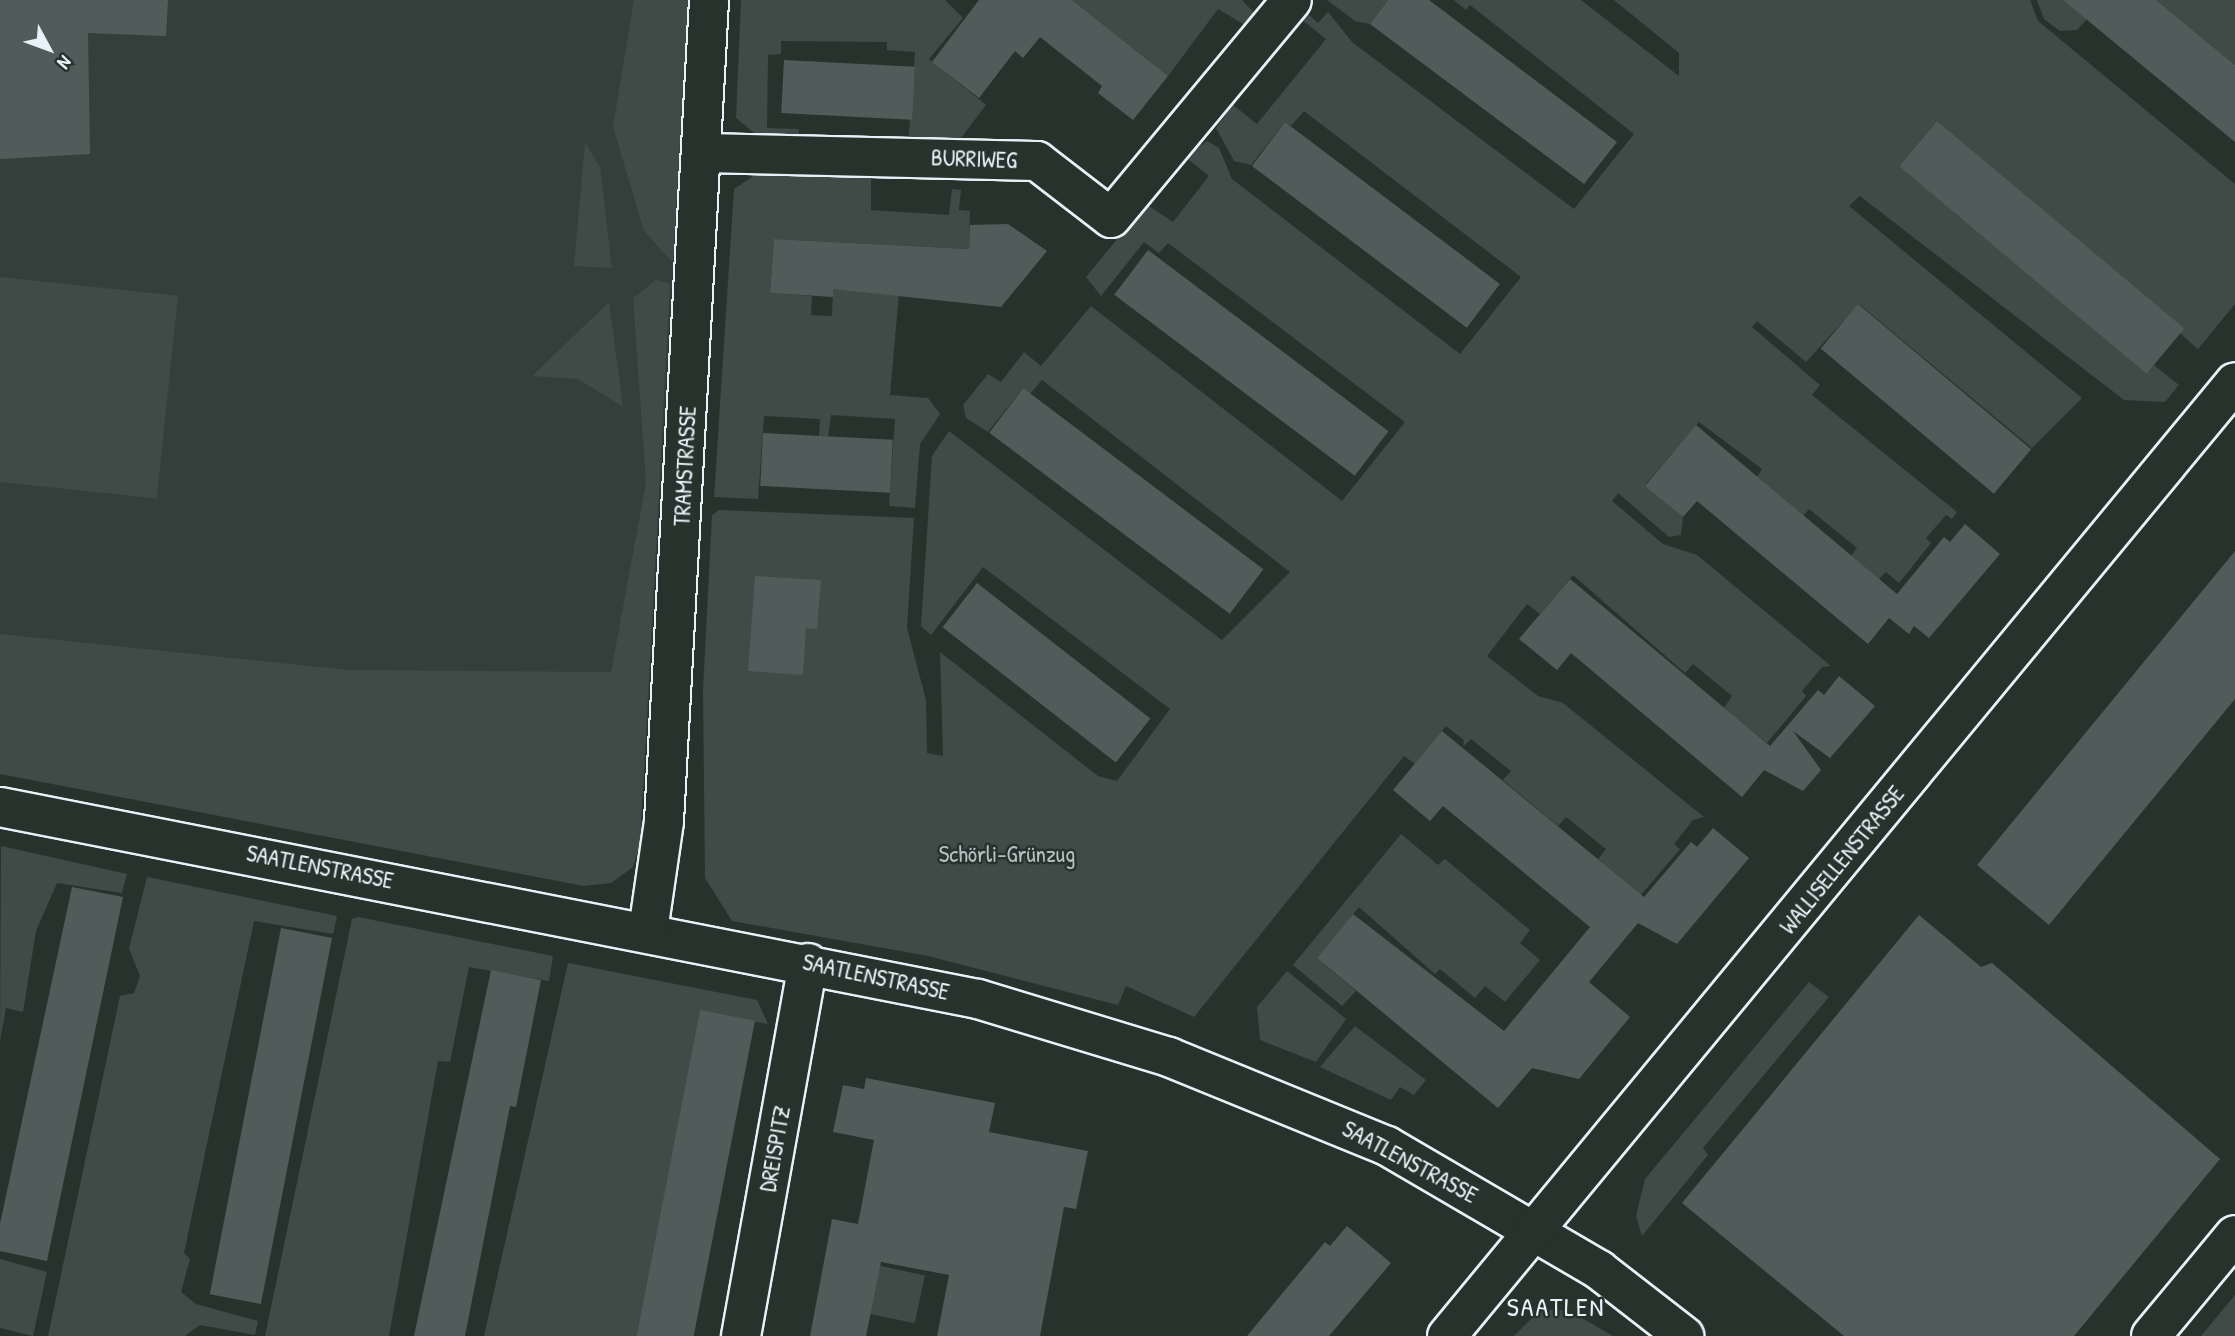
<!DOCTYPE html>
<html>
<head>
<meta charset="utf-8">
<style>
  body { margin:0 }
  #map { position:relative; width:2235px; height:1336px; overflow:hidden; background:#26332d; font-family:"Patrick Hand",sans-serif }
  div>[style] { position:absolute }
  .built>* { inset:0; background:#333f3a }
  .green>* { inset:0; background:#3e4b47; transform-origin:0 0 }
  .building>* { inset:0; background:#505c59; transform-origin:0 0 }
  .roads { filter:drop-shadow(2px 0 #e8f1f8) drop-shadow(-2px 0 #e8f1f8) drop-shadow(0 2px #e8f1f8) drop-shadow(0 -2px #e8f1f8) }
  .minor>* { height:38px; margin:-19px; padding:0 19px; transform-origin:19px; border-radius:19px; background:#26332d }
  .tertiary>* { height:38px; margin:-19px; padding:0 19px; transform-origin:19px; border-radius:19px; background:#26332d }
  span { translate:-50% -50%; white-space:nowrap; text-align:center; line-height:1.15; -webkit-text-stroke:5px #26332d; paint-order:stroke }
  .street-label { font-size:23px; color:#e8f1f8 }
  .park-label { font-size:23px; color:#b5bfc3 }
  .quarter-label { font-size:26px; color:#e8f1f8; letter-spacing:2px }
  .north { position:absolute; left:14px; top:14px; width:70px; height:70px; -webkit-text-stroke:5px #26332d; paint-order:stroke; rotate:131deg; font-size:19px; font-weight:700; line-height:28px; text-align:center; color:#e8f1f8 }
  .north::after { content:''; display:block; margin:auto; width:24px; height:32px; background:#e8f1f8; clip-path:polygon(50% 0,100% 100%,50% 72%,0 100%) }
</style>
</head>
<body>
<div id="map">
  <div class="built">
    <i style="clip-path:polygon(0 0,688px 0,643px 799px,0 704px)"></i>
  </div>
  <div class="green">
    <i style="clip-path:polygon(634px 0,688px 0,673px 263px,644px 231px,613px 127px)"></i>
    <i style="clip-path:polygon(741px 0,945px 0,963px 18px,929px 59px,986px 105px,961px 138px,943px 147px,908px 147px,915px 52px,887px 50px,887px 42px,781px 41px,781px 54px,768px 55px,767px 128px,799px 129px,798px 138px,760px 138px,736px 118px)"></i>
    <i style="clip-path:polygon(1072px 0,1242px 0,1258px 17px,1250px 28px,1218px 9px,1168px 76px)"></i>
    <i style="clip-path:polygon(1327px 0,1388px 0,1370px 24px,1355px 21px)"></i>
    <i style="clip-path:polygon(1454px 0,1581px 0,1679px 76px,1679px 53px,1614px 0,2030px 0,2038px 21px,2235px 184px,2235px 304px,2198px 349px,1937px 121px,1899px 166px,2147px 372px,2154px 365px,2179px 385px,2165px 402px,2124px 400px,1860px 196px,1849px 206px,2082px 398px,2032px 448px,1859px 304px,1806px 362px,1757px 321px,1752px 327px,1820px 385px,1812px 395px,1957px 512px,1952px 519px,1946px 515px,1926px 538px,1931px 543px,1899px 583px,1886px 572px,1879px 579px,1851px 556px,1857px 548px,1809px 509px,1803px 516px,1757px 477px,1762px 469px,1699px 422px,1645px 485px,1683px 517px,1681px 535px,1669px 537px,1618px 493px,1612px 501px,1663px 544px,1697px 555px,1831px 666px,1822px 667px,1802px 691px,1806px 696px,1767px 743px,1724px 708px,1732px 696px,1693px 664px,1685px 673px,1573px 575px,1540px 614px,1527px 604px,1487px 656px,1538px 696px,1563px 703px,1704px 817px,1693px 820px,1674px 844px,1680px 849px,1641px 895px,1598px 859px,1606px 849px,1566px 817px,1558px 826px,1503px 780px,1511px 771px,1471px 739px,1463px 747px,1464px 740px,1446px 726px,1415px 764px,1404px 756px,1194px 1017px,1126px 986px,1118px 1005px,928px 956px,732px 921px,705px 878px,703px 690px,712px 515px,719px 510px,914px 518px,907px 628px,926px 700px,927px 753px,943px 756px,940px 652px,1098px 776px,1117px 781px,1170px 709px,983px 567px,931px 635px,921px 626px,932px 456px,949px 431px,1222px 640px,1290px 572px,1042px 380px,1030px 394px,1022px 389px,988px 432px,966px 418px,963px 405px,988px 374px,1001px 382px,1024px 352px,1041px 366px,1091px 306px,1342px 501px,1405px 422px,1168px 243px,1159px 253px,1144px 242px,1101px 296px,1086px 277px,1146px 204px,1173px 222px,1209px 176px,1185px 157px,1207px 141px,1219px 148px,1232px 179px,1460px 354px,1521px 277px,1304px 111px,1291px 126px,1285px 122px,1251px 165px,1234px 161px,1216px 128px,1233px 105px,1257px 124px,1326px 39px,1302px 20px,1309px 15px,1318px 23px,1328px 12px,1352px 42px,1574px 209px,1634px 134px,1470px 5px,1466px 10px)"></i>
    <i style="clip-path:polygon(2037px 0,2063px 0,2087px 19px,2077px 30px,2060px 31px,2044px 19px)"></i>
    <i style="clip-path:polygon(2156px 0,2235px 0,2235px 65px)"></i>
    <i style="clip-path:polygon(585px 142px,600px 167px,612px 268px,574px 266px)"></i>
    <i style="clip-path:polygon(764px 169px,871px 177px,871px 210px,949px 215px,952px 189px,961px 190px,959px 210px,970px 211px,969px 249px,774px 239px,770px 293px,812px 296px,811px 315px,832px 316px,833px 289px,899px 293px,890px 395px,928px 398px,940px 414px,920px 444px,915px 508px,889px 506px,895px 419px,831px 415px,828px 437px,819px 436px,820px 419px,764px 416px,758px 499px,714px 497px,734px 189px)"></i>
    <i style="left:0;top:277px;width:179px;height:204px;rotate:6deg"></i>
    <i style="clip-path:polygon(656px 280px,670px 284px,640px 844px,633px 867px,611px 883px,584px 886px,0 774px,0 634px,349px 670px,611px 672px,646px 483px,633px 298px)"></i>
    <i style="clip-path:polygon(609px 302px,623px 407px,578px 379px,532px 376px)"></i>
    <i style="clip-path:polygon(1401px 834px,1438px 865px,1445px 859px,1530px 930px,1520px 943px,1540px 960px,1505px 1002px,1485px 986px,1475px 998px,1440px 969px,1435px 974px,1359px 907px,1317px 958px,1356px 991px,1342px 1006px,1293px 965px)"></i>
    <i style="clip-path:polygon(1px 846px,127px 874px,122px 893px,57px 883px,36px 931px,23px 1012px,6px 1008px,0 1041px)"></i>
    <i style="clip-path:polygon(147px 877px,337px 916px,333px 934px,254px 921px,184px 1253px,190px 1259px,181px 1292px,196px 1304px,258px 1321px,255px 1335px,200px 1325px,185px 1336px,48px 1336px,120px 996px,134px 993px,140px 976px,129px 949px)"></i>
    <i style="clip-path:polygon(358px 917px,553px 956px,549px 981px,469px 967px,450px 1062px,438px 1061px,389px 1336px,265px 1336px,352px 919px)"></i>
    <i style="clip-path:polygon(568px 963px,757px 1000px,768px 1024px,700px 1011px,637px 1336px,484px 1336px)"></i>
    <i style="clip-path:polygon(1287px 971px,1346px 1019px,1316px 1062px,1260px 1040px,1257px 1007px)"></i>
    <i style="clip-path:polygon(1809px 982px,1829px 997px,1703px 1148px,1708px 1155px,1642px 1236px,1636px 1216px,1645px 1179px)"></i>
    <i style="clip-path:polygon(1355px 1026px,1426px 1080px,1414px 1095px,1400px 1087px,1391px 1100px,1320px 1067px)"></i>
    <i style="clip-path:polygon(0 1259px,47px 1272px,33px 1336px,0 1328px)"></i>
    <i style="left:876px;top:1265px;width:50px;height:49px;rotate:12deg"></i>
    <i style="clip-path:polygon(2235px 1295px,2235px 1336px,2201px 1336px)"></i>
    <i style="clip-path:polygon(1540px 1310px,1568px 1310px,1613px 1336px,1514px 1336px)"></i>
  </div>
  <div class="building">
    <i style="clip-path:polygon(0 0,168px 0,166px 36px,88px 33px,90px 154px,0 159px)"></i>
    <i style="clip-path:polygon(979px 0,1072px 0,1168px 76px,1133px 120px,1098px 93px,1102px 86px,1040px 37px,1023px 58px,1015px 51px,979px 98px,932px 62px)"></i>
    <i style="clip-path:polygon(1388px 0,1429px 0,1617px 142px,1584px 184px,1370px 24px)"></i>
    <i style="clip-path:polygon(2063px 0,2156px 0,2235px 65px,2235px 142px)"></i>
    <i style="left:784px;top:60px;width:131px;height:53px;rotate:3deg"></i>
    <i style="left:1937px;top:121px;width:323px;height:59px;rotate:40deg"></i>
    <i style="left:1285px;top:122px;width:269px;height:55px;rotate:37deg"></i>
    <i style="clip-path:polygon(1008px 224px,1047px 251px,1001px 307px,833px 289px,833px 297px,770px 293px,774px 239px,969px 249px,970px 225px)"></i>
    <i style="left:1148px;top:250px;width:301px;height:56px;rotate:37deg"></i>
    <i style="left:1858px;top:304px;width:226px;height:58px;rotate:40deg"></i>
    <i style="left:1023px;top:388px;width:301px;height:56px;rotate:37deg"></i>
    <i style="clip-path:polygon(1696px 425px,1897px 594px,1944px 537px,1950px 542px,1965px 524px,2000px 554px,1929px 638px,1914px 626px,1909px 634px,1889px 618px,1868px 644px,1697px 501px,1683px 517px,1645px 486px)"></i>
    <i style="left:763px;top:433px;width:130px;height:53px;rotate:3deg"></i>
    <i style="clip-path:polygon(2235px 551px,2235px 699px,2049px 925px,1977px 865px)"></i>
    <i style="clip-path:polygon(755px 576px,821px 580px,817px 629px,806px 628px,803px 675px,748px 671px)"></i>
    <i style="clip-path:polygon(1570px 579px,1770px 746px,1818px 690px,1824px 695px,1839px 676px,1875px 706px,1830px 758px,1793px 731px,1821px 770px,1803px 791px,1764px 770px,1742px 797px,1571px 653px,1557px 670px,1519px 639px)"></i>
    <i style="left:977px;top:583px;width:220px;height:56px;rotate:38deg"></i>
    <i style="clip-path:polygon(1442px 731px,1644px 897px,1691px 842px,1697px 847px,1713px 828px,1749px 858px,1677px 944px,1638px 923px,1589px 982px,1630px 1017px,1579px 1079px,1532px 1068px,1498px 1108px,1317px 958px,1353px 914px,1504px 1031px,1590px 927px,1443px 806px,1430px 821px,1393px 790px)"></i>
    <i style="clip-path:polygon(72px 887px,123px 897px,47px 1261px,0 1251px,0 1224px)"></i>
    <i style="clip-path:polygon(1919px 915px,1981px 967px,1992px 963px,2220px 1159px,2074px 1336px,1844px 1336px,1682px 1203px)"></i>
    <i style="left:281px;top:928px;width:52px;height:373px;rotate:11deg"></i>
    <i style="clip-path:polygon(491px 970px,541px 980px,516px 1107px,510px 1106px,465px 1336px,414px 1336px)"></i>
    <i style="left:700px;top:1010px;width:56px;height:332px;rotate:11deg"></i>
    <i style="clip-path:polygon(866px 1078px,995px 1103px,989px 1132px,1088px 1151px,1076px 1209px,1064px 1207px,1040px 1336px,937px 1336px,949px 1275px,881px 1262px,866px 1336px,810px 1336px,832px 1219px,858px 1224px,874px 1140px,833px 1132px,843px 1085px,864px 1089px)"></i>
    <i style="clip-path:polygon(1347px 1226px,1391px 1263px,1329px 1336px,1247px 1336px,1325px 1242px,1330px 1246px)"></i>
  </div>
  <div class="roads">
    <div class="minor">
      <i style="left:704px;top:153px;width:333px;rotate:1.4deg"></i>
      <i style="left:1037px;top:161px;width:93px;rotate:37.6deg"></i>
      <i style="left:1111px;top:218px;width:283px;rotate:-50.3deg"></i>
      <i style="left:0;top:807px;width:997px;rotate:11.11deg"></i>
      <i style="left:978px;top:999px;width:200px;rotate:16.9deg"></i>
      <i style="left:1169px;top:1057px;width:235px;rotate:22.2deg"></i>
      <i style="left:1387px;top:1146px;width:246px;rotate:30.3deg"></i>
      <i style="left:1599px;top:1270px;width:108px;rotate:37.8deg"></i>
      <i style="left:648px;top:931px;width:111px;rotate:-81.7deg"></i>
      <i style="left:664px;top:821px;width:822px;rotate:-86.86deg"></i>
      <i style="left:741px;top:1336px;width:379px;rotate:-79.8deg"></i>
      <i style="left:2151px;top:1336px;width:131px;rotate:-50.3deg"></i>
    </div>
    <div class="tertiary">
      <i style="left:1447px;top:1336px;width:1237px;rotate:-50.44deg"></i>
    </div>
  </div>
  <div class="street-label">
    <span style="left:974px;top:159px;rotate:2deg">BURRIWEG</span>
    <span style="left:685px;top:466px;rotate:-87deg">TRAMSTRASSE</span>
    <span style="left:1842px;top:860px;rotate:-51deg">WALLISELLENSTRASSE</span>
    <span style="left:320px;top:867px;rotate:11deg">SAATLENSTRASSE</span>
    <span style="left:876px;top:977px;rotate:12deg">SAATLENSTRASSE</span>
    <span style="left:775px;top:1149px;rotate:-80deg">DREISPITZ</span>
    <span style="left:1410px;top:1162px;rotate:28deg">SAATLENSTRASSE</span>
  </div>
  <div class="park-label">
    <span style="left:1007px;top:854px">Schörli-Grünzug</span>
  </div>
  <div class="quarter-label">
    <span style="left:1556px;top:1307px">SAATLEN</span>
  </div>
  <div class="north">N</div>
</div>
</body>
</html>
